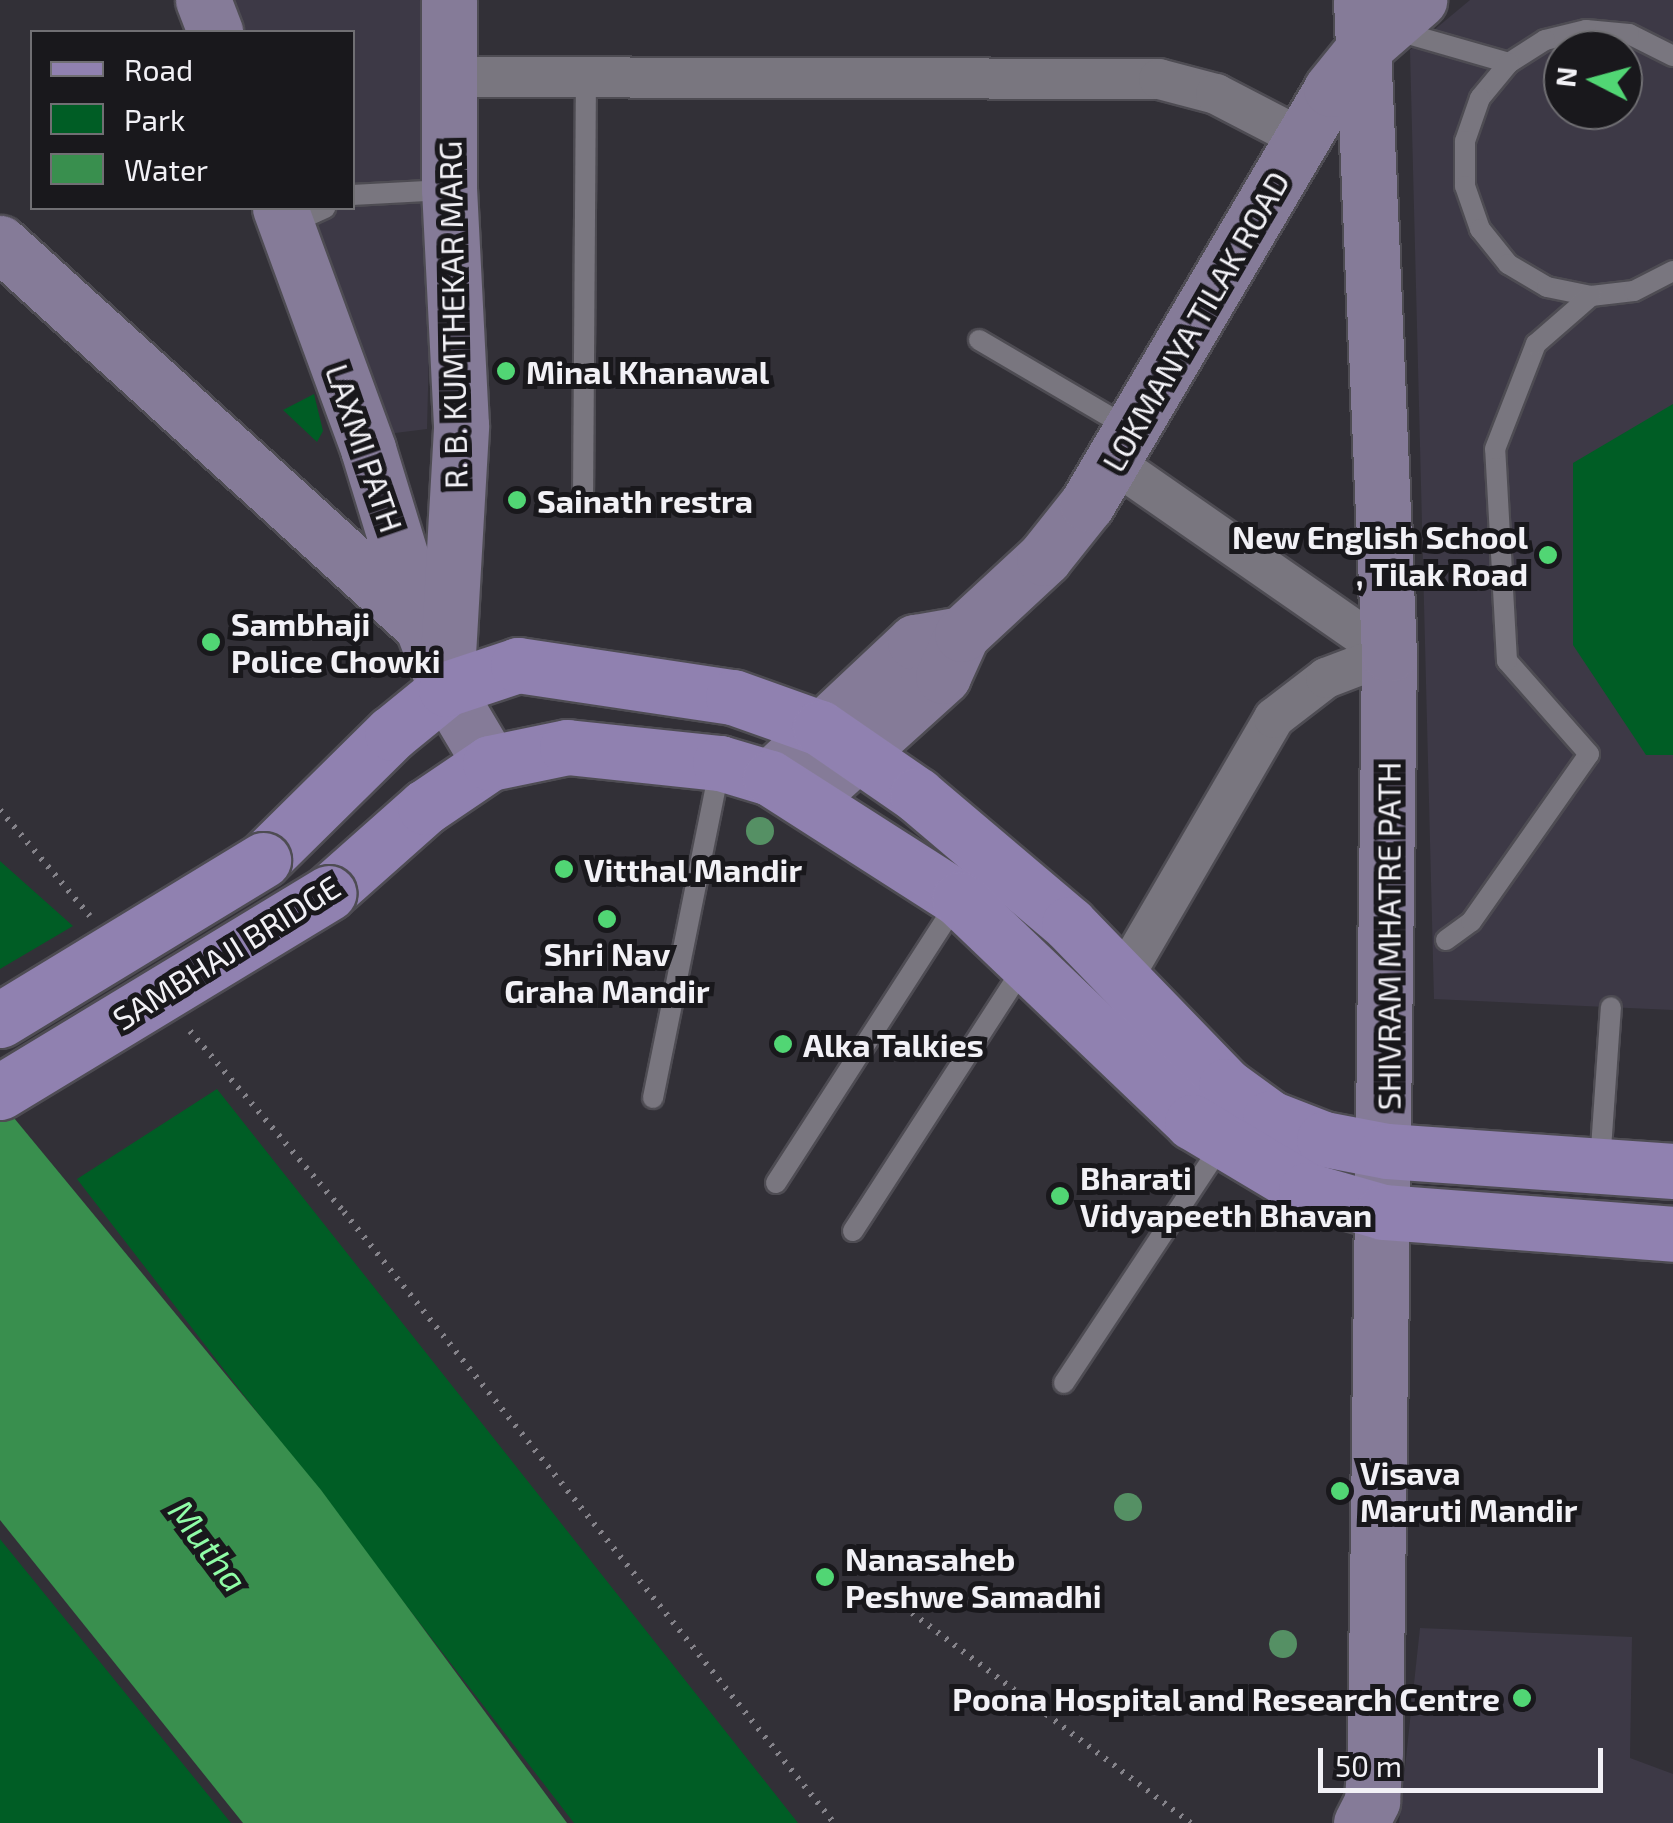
<!DOCTYPE html>
<html>
<head>
<meta charset="utf-8">
<style>
  body { margin:0 }
  #map { position:relative; width:1673px; height:1823px; overflow:hidden; background:#323037; font-family:"Exo 2",sans-serif }
  div>[style] { position:absolute }
  .built>* { inset:0; background:#3d3946 }
  .green>* { inset:0; background:#005d25 }
  .water>* { inset:0; background:#398f4e }
  .path>* { height:6px; margin-top:-3px; transform-origin:0; background:repeating-linear-gradient(90deg,#85838a 0 2.5px,transparent 0 10.5px) }
  .roads { filter:drop-shadow(2px 0 #4e4c53) drop-shadow(-2px 0 #4e4c53) drop-shadow(0 2px #4e4c53) drop-shadow(0 -2px #4e4c53) }
  .lane>* { height:20px; margin:-10px; padding:0 10px; transform-origin:10px; border-radius:10px; background:#79767f }
  .street>* { height:40px; margin:-20px; padding:0 20px; transform-origin:20px; border-radius:20px; background:#79767f }
  .secondary>* { height:55px; margin:-27.5px; padding:0 27.5px; transform-origin:27.5px; border-radius:27.5px; background:#857b98 }
  .primary>* { height:55px; margin:-27.5px; padding:0 27.5px; transform-origin:27.5px; border-radius:27.5px; background:#9081b0 }
  .bridges { filter:drop-shadow(2px 0 #4e4c53) drop-shadow(-2px 0 #4e4c53) drop-shadow(0 2px #4e4c53) drop-shadow(0 -2px #4e4c53) }
  .primary-bridge>* { height:55px; margin:-27.5px; padding:0 27.5px; transform-origin:27.5px; border-radius:27.5px; background:#9081b0 }
  .trees>* { width:28px; height:28px; margin:-14px; border-radius:50%; background:#559064 }
  .dots>* { width:28px; height:28px; translate:-50% -50%; box-sizing:border-box; border:5px solid #19181c; border-radius:50% }
  span { translate:-50% -50%; white-space:nowrap; text-align:center; line-height:1.15; -webkit-text-stroke:10px #19181c; paint-order:stroke }
  .street-label { font-size:32px; color:#f2f1f6 }
  .poi-label { font-size:32px; color:#f2f1f6; font-weight:700 }
  .left { translate:0 -50%; text-align:left }
  .right { translate:-100% -50%; text-align:right }
  .water-label { font-size:35px; color:#8ffda6; font-style:italic }
  .legend { position:absolute; left:30px; top:30px; width:325px; height:180px; box-sizing:border-box; background:#19181c; border:2px solid #706f73; margin:0; padding:12px 18px; list-style:none; font-size:30px; color:#f2f1f6 }
  .legend li { display:flex; align-items:center; gap:20px; height:50px }
  .legend b { width:50px; border:2px solid #706f73 }
  .north { position:absolute; left:1543px; top:30px; width:100px; height:100px; box-sizing:border-box; background:#19181c; border:2px solid #706f73; border-radius:50%; rotate:276deg; font-size:28px; font-weight:700; line-height:40px; text-align:center; color:#f2f1f6 }
  .north::after { content:''; display:block; margin:auto; width:35px; height:45px; background:#51d674; clip-path:polygon(50% 0,100% 100%,50% 72%,0 100%) }
  .scale { position:absolute; left:1318px; top:1748px; width:285px; height:45px; box-sizing:border-box; border:5px solid #f2f1f6; border-top:0; padding-left:12px; font-size:30px; line-height:35px; white-space:nowrap; color:#f2f1f6; -webkit-text-stroke:8px #19181c; paint-order:stroke }
</style>
</head>
<body>
<div id="map">
  <div class="built">
    <i style="clip-path:polygon(217px 0,438px 0,427px 429px,371px 436px,289px 208px,352px 208px,352px 32px,228px 32px)"></i>
    <i style="clip-path:polygon(evenodd,1470px 0,1673px 0,1673px 1010px,1434px 999px,1410px 50px,1470px 0,1563px 50px,1623px 50px,1623px 110px,1563px 110px,1563px 50px)"></i>
    <i style="clip-path:polygon(1420px 1628px,1632px 1637px,1630px 1758px,1673px 1774px,1673px 1823px,1399px 1823px)"></i>
  </div>
  <div class="green">
    <i style="clip-path:polygon(314px 394px,323px 431px,317px 442px,283px 410px)"></i>
    <i style="clip-path:polygon(1673px 404px,1673px 755px,1646px 755px,1573px 645px,1573px 463px)"></i>
    <i style="clip-path:polygon(0 861px,73px 926px,0 969px)"></i>
    <i style="clip-path:polygon(217px 1089px,572px 1537px,798px 1823px,574px 1823px,77px 1179px)"></i>
    <i style="clip-path:polygon(0 1539px,231px 1823px,0 1823px)"></i>
  </div>
  <div class="water">
    <i style="clip-path:polygon(0 1101px,321px 1490px,567px 1823px,243px 1823px,0 1520px)"></i>
  </div>
  <div class="path">
    <i style="left:0;top:810px;width:139px;rotate:49.7deg"></i>
    <i style="left:190px;top:1031px;width:238px;rotate:49.6deg"></i>
    <i style="left:344px;top:1212px;width:783px;rotate:51.27deg"></i>
    <i style="left:912px;top:1613px;width:349px;rotate:37deg"></i>
  </div>
  <div class="roads">
    <div class="lane">
      <i style="left:1394px;top:30px;width:120px;rotate:16deg"></i>
      <i style="left:1673px;top:56px;width:49px;rotate:-153.4deg"></i>
      <i style="left:1629px;top:34px;width:43px;rotate:-174.7deg"></i>
      <i style="left:1586px;top:30px;width:42px;rotate:166.3deg"></i>
      <i style="left:1545px;top:40px;width:43px;rotate:147.4deg"></i>
      <i style="left:1509px;top:63px;width:45px;rotate:129.6deg"></i>
      <i style="left:1480px;top:98px;width:46px;rotate:109.2deg"></i>
      <i style="left:1465px;top:141px;width:45px;rotate:90deg"></i>
      <i style="left:1465px;top:186px;width:46px;rotate:70.8deg"></i>
      <i style="left:1480px;top:229px;width:45px;rotate:51.3deg"></i>
      <i style="left:1508px;top:264px;width:45px;rotate:30.5deg"></i>
      <i style="left:1547px;top:287px;width:45px;rotate:11.6deg"></i>
      <i style="left:1591px;top:296px;width:43px;rotate:-6.6deg"></i>
      <i style="left:1634px;top:291px;width:44px;rotate:-27.1deg"></i>
      <i style="left:352px;top:195px;width:93px;rotate:-3.1deg"></i>
      <i style="left:288px;top:225px;width:41px;rotate:-24.7deg"></i>
      <i style="left:979px;top:340px;width:176px;rotate:30.4deg"></i>
      <i style="left:583px;top:501px;width:425px;rotate:-89.6deg"></i>
      <i style="left:1446px;top:940px;width:31px;rotate:-36deg"></i>
      <i style="left:1471px;top:922px;width:205px;rotate:-54.9deg"></i>
      <i style="left:1589px;top:754px;width:124px;rotate:-131.4deg"></i>
      <i style="left:1507px;top:661px;width:212px;rotate:-93.2deg"></i>
      <i style="left:1495px;top:449px;width:113px;rotate:-68.7deg"></i>
      <i style="left:1536px;top:344px;width:73px;rotate:-41.1deg"></i>
      <i style="left:653px;top:1098px;width:340px;rotate:-78.6deg"></i>
      <i style="left:1600px;top:1163px;width:156px;rotate:-86deg"></i>
      <i style="left:776px;top:1183px;width:336px;rotate:-57.2deg"></i>
      <i style="left:853px;top:1231px;width:315px;rotate:-57.1deg"></i>
      <i style="left:1064px;top:1383px;width:287px;rotate:-56.5deg"></i>
    </div>
    <div class="street">
      <i style="left:448px;top:77px;width:711px;rotate:0.16deg"></i>
      <i style="left:1159px;top:79px;width:59px;rotate:14.7deg"></i>
      <i style="left:1216px;top:94px;width:96px;rotate:27.4deg"></i>
      <i style="left:1114px;top:463px;width:335px;rotate:34.8deg"></i>
      <i style="left:1121px;top:981px;width:304px;rotate:-59.8deg"></i>
      <i style="left:1274px;top:718px;width:66px;rotate:-37.6deg"></i>
      <i style="left:1326px;top:678px;width:67px;rotate:-20.9deg"></i>
    </div>
    <div class="secondary">
      <i style="left:203px;top:0;width:34px;rotate:69deg"></i>
      <i style="left:280px;top:208px;width:257px;rotate:69.9deg"></i>
      <i style="left:368px;top:449px;width:185px;rotate:73deg"></i>
      <i style="left:422px;top:626px;width:67px;rotate:69.1deg"></i>
      <i style="left:446px;top:689px;width:86px;rotate:59.3deg"></i>
      <i style="left:0;top:243px;width:570px;rotate:42.23deg"></i>
      <i style="left:446px;top:689px;width:264px;rotate:-86.7deg"></i>
      <i style="left:461px;top:425px;width:236px;rotate:-92.9deg"></i>
      <i style="left:449px;top:189px;width:189px;rotate:-90deg"></i>
      <i style="left:770px;top:778px;width:199px;rotate:-43.2deg"></i>
      <i style="left:915px;top:642px;width:48px;rotate:-9.7deg"></i>
      <i style="left:806px;top:800px;width:185px;rotate:-42.1deg"></i>
      <i style="left:943px;top:676px;width:46px;rotate:-65.7deg"></i>
      <i style="left:962px;top:634px;width:112px;rotate:-42.8deg"></i>
      <i style="left:1044px;top:558px;width:69px;rotate:-51.5deg"></i>
      <i style="left:1087px;top:504px;width:481px;rotate:-59.5deg"></i>
      <i style="left:1331px;top:89px;width:54px;rotate:-51deg"></i>
      <i style="left:1365px;top:47px;width:72px;rotate:-41deg"></i>
      <i style="left:1361px;top:1823px;width:25px;rotate:-63deg"></i>
      <i style="left:1372px;top:1801px;width:50px;rotate:-86.6deg"></i>
      <i style="left:1375px;top:1751px;width:1097px;rotate:-89.27deg"></i>
      <i style="left:1389px;top:654px;width:655px;rotate:-92.45deg"></i>
    </div>
    <div class="primary">
      <i style="left:263px;top:860px;width:181px;rotate:-44.6deg"></i>
      <i style="left:392px;top:733px;width:70px;rotate:-39.2deg"></i>
      <i style="left:446px;top:689px;width:76px;rotate:-18.4deg"></i>
      <i style="left:518px;top:665px;width:217px;rotate:8.5deg"></i>
      <i style="left:733px;top:697px;width:92px;rotate:19.6deg"></i>
      <i style="left:820px;top:728px;width:118px;rotate:34.6deg"></i>
      <i style="left:917px;top:795px;width:199px;rotate:40.3deg"></i>
      <i style="left:1069px;top:924px;width:226px;rotate:45.9deg"></i>
      <i style="left:1226px;top:1086px;width:54px;rotate:36deg"></i>
      <i style="left:1270px;top:1118px;width:58px;rotate:21.3deg"></i>
      <i style="left:1324px;top:1139px;width:64px;rotate:10.8deg"></i>
      <i style="left:1387px;top:1151px;width:287px;rotate:4deg"></i>
      <i style="left:328px;top:893px;width:130px;rotate:-41.6deg"></i>
      <i style="left:425px;top:807px;width:78px;rotate:-34.1deg"></i>
      <i style="left:490px;top:763px;width:79px;rotate:-11.7deg"></i>
      <i style="left:567px;top:747px;width:154px;rotate:6deg"></i>
      <i style="left:720px;top:763px;width:52px;rotate:16.7deg"></i>
      <i style="left:770px;top:778px;width:224px;rotate:32.6deg"></i>
      <i style="left:959px;top:899px;width:323px;rotate:43.7deg"></i>
      <i style="left:1192px;top:1122px;width:133px;rotate:30.8deg"></i>
      <i style="left:1306px;top:1190px;width:80px;rotate:15.9deg"></i>
      <i style="left:1383px;top:1212px;width:291px;rotate:4.3deg"></i>
    </div>
  </div>
  <div class="bridges">
    <div class="primary-bridge">
      <i style="left:0;top:1020px;width:308px;rotate:-31.3deg"></i>
      <i style="left:0;top:1092px;width:384px;rotate:-31.2deg"></i>
    </div>
  </div>
  <div class="trees">
    <i style="left:760px;top:831px"></i>
    <i style="left:1128px;top:1507px"></i>
    <i style="left:1283px;top:1644px"></i>
  </div>
  <div class="dots">
    <i style="left:506px;top:371px;background:#51d674"></i>
    <i style="left:517px;top:500px;background:#51d674"></i>
    <i style="left:1548px;top:555px;background:#51d674"></i>
    <i style="left:211px;top:642px;background:#51d674"></i>
    <i style="left:564px;top:869px;background:#51d674"></i>
    <i style="left:607px;top:919px;background:#51d674"></i>
    <i style="left:783px;top:1044px;background:#51d674"></i>
    <i style="left:1060px;top:1196px;background:#51d674"></i>
    <i style="left:1340px;top:1491px;background:#51d674"></i>
    <i style="left:825px;top:1577px;background:#51d674"></i>
    <i style="left:1522px;top:1698px;background:#51d674"></i>
  </div>
  <div class="street-label">
    <span style="left:452px;top:315px;rotate:-91deg">R. B. KUMTHEKAR MARG</span>
    <span style="left:1195px;top:321px;rotate:-60deg">LOKMANYA TILAK ROAD</span>
    <span style="left:365px;top:448px;rotate:71deg">LAXMI PATH</span>
    <span style="left:1388px;top:936px;rotate:-90deg">SHIVRAM MHATRE PATH</span>
    <span style="left:226px;top:952px;rotate:-32deg">SAMBHAJI BRIDGE</span>
  </div>
  <div class="poi-label">
    <span class="left" style="left:526px;top:371px">Minal Khanawal</span>
    <span class="left" style="left:537px;top:500px">Sainath restra</span>
    <span class="right" style="left:1528px;top:555px">New English School<br>, Tilak Road</span>
    <span class="left" style="left:231px;top:642px">Sambhaji<br>Police Chowki</span>
    <span class="left" style="left:584px;top:869px">Vitthal Mandir</span>
    <span style="left:607px;top:972px">Shri Nav<br>Graha Mandir</span>
    <span class="left" style="left:803px;top:1044px">Alka Talkies</span>
    <span class="left" style="left:1080px;top:1196px">Bharati<br>Vidyapeeth Bhavan</span>
    <span class="left" style="left:1360px;top:1491px">Visava<br>Maruti Mandir</span>
    <span class="left" style="left:845px;top:1577px">Nanasaheb<br>Peshwe Samadhi</span>
    <span class="right" style="left:1500px;top:1698px">Poona Hospital and Research Centre</span>
  </div>
  <div class="water-label">
    <span style="left:209px;top:1545px;rotate:53deg">Mutha</span>
  </div>
  <ul class="legend">
  <li><b style="height:12px;background:#9081b0"></b>Road</li>
  <li><b style="height:28px;background:#005d25"></b>Park</li>
  <li><b style="height:28px;background:#398f4e"></b>Water</li>
  </ul>
  <div class="north">N</div>
  <div class="scale">50 m</div>
</div>
</body>
</html>
